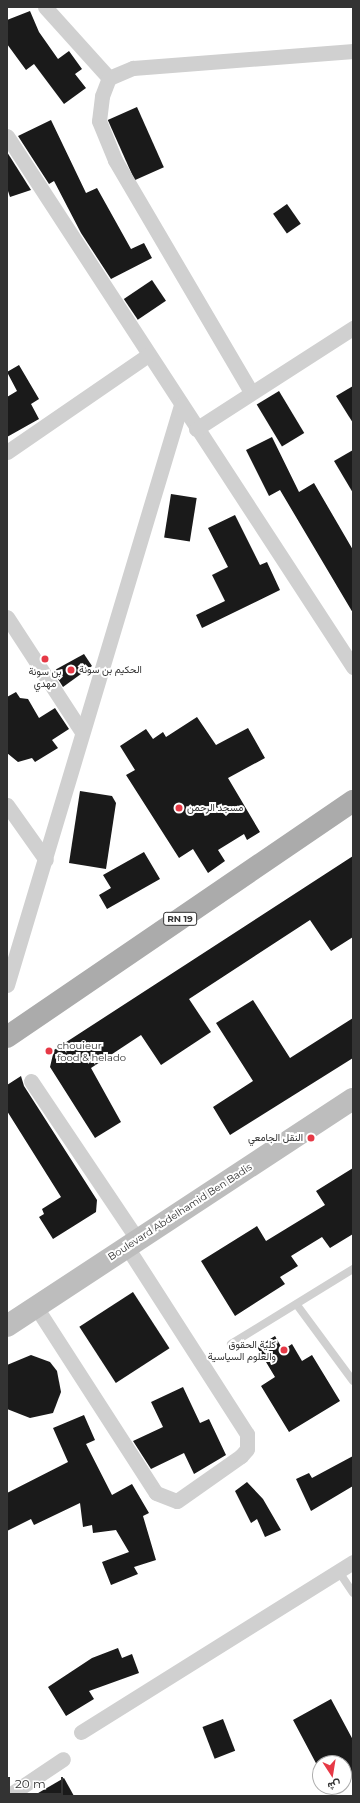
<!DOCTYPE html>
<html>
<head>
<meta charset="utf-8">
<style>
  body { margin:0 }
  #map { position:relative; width:360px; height:1803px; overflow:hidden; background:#fff; font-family:Montserrat,Vazirmatn,sans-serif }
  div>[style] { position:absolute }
  .building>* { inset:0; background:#1a1a1a; transform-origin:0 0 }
  .lane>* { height:8px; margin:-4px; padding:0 4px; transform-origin:4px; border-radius:4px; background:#d0d0d0 }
  .street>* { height:15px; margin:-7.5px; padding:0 7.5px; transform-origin:7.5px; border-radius:7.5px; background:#d0d0d0 }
  .secondary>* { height:22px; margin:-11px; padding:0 11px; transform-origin:11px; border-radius:11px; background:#bdbdbd }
  .primary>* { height:22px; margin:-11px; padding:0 11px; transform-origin:11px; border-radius:11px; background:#ababab }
  .dots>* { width:11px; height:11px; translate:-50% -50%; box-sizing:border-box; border:2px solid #fff; border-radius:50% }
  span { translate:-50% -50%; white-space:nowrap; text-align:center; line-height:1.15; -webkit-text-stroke:4px #fff; paint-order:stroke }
  .shield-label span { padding:1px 3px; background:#fff; border:1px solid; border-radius:3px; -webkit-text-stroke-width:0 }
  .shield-label { font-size:9px; color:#333; font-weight:700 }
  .poi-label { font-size:10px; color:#333 }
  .left { translate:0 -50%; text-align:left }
  .right { translate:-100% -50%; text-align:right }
  .street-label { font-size:10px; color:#333 }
  .frame { position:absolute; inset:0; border:8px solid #333; pointer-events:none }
  .north { position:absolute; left:312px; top:1755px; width:40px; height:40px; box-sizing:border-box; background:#fff; border:1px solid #adadad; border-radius:50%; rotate:168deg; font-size:11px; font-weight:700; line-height:16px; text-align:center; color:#333 }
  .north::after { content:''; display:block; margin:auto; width:14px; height:18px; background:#e63946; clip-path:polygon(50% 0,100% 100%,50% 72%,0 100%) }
  .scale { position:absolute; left:8px; top:1777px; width:55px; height:18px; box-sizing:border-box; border:2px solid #333; border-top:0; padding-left:5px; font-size:12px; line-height:14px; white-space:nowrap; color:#333; -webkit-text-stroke:3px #fff; paint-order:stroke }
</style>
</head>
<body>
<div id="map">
  <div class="building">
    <i style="clip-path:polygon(30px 11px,39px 32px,58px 59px,69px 51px,82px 69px,75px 74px,86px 88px,64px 104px,34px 64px,26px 70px,7px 44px,7px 20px)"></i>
    <i style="left:137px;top:107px;width:66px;height:32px;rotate:66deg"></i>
    <i style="clip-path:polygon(51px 120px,86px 193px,97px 188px,131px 249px,144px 243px,152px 258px,111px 279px,81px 233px,54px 181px,49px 184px,18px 136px)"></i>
    <i style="clip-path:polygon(7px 152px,31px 190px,10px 197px,7px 188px)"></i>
    <i style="left:287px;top:204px;width:24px;height:17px;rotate:55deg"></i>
    <i style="left:152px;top:280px;width:25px;height:34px;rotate:56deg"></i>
    <i style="clip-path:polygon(19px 365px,39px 399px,31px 404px,39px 419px,7px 437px,7px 397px,17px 391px,7px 372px)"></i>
    <i style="clip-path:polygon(353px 386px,353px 423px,336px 396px)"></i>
    <i style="left:279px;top:391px;width:49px;height:26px;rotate:59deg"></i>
    <i style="clip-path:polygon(272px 437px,299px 492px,314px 483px,353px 550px,353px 613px,280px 490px,269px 496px,246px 450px)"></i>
    <i style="clip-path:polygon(353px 450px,353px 493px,334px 461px)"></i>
    <i style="left:171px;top:494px;width:26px;height:44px;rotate:9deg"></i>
    <i style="clip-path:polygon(235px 515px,260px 565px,267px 562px,280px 590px,202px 628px,196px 615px,225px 601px,212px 575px,228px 567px,208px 528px)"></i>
    <i style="clip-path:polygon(84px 654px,92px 666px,63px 687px,53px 671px)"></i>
    <i style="clip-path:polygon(16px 692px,20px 698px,28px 699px,39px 718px,55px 708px,69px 729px,52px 740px,58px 748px,35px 762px,32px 758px,18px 762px,7px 753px,7px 697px)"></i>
    <i style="clip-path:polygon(197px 717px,216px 745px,248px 728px,265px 758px,228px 778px,260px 832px,247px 840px,244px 834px,218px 850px,225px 861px,208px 873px,193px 849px,179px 858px,126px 775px,135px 770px,120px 746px,146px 729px,153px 739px,163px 732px,166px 737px)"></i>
    <i style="clip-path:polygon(80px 791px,112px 796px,116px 803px,106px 869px,69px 863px)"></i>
    <i style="clip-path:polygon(144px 852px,160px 879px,107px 909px,99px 895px,111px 888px,103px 875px)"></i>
    <i style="clip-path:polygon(353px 856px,353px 937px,331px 951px,310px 920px,189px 999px,211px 1032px,161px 1065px,141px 1035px,91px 1068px,121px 1122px,95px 1138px,50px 1067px,54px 1050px)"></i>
    <i style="clip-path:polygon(253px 1000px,290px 1058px,353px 1018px,353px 1058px,230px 1135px,213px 1107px,253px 1081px,216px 1023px)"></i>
    <i style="clip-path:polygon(21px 1076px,24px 1086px,97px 1200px,96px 1212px,53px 1239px,39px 1217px,44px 1214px,42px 1209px,61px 1197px,7px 1111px,7px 1085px)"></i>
    <i style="clip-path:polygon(353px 1168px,353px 1234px,330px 1248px,322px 1237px,291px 1256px,298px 1266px,280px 1277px,285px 1284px,235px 1316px,201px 1261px,257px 1226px,266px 1241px,325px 1205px,316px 1191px)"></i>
    <i style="left:133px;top:1292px;width:67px;height:64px;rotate:57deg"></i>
    <i style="clip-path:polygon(275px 1336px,283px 1350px,292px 1344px,302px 1361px,312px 1355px,340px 1401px,289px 1432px,261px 1386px,275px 1377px,257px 1347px)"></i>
    <i style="clip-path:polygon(31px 1355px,50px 1362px,57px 1371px,61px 1392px,53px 1413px,30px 1418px,7px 1409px,7px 1365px)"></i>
    <i style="clip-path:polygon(183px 1387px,200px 1423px,209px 1419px,226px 1455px,194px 1474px,184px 1453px,151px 1469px,133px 1441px,163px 1427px,151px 1402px)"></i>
    <i style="clip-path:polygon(84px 1415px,95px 1440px,86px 1444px,112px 1495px,132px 1484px,149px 1513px,143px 1516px,156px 1560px,134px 1567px,138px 1574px,111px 1585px,102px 1562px,129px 1552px,116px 1530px,93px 1533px,92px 1525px,83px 1527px,80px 1503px,34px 1525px,31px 1519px,7px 1531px,7px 1493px,68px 1462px,53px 1428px)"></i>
    <i style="clip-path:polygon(353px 1456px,353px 1486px,311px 1511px,296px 1479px,309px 1473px,312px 1478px)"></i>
    <i style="clip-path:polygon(247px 1482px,263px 1499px,281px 1530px,265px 1537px,257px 1519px,251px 1523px,235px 1491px)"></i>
    <i style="clip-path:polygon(118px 1648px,122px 1658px,132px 1654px,139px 1673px,89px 1691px,94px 1699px,66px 1716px,48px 1687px,92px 1658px)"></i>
    <i style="clip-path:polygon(331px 1699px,353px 1740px,353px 1777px,338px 1756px,318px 1767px,293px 1720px)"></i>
    <i style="left:223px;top:1719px;width:34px;height:22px;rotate:69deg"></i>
    <i style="clip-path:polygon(64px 1778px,74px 1796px,33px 1796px)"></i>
  </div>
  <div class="lane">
    <i style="left:297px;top:1305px;width:94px;rotate:53.6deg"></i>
    <i style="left:231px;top:1344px;width:143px;rotate:-31.6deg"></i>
    <i style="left:339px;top:1572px;width:25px;rotate:56deg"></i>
  </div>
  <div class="street">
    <i style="left:45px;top:7px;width:96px;rotate:48deg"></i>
    <i style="left:7px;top:136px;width:634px;rotate:56.91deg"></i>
    <i style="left:251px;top:392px;width:269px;rotate:-120.4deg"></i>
    <i style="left:115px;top:160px;width:42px;rotate:-112.3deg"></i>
    <i style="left:99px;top:121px;width:25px;rotate:-83deg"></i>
    <i style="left:102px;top:96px;width:19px;rotate:-69deg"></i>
    <i style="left:109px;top:78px;width:26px;rotate:-23deg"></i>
    <i style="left:133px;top:68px;width:221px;rotate:-4.4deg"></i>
    <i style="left:196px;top:429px;width:187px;rotate:-32.8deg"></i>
    <i style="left:7px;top:452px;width:171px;rotate:-34.5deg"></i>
    <i style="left:7px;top:617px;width:137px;rotate:56.9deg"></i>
    <i style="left:7px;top:805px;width:67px;rotate:54.7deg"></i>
    <i style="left:7px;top:985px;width:606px;rotate:-73.3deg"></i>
    <i style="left:31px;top:1081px;width:192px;rotate:56.1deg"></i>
    <i style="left:36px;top:1307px;width:221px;rotate:57.2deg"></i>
    <i style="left:156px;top:1493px;width:22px;rotate:21deg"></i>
    <i style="left:177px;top:1501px;width:78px;rotate:-35.1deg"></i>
    <i style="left:241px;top:1456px;width:9px;rotate:-49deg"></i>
    <i style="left:247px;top:1449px;width:15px;rotate:-90deg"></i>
    <i style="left:247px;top:1434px;width:222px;rotate:-122.7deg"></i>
    <i style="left:81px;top:1732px;width:321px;rotate:-32deg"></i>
    <i style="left:8px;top:1796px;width:66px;rotate:-33.9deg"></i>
  </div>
  <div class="secondary">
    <i style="left:7px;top:1326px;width:414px;rotate:-33.3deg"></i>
  </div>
  <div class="primary">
    <i style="left:7px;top:1037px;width:419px;rotate:-34.3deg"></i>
  </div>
  <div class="dots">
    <i style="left:45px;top:659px;background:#e63946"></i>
    <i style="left:71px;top:670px;background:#e63946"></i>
    <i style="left:179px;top:808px;background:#e63946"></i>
    <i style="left:49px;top:1051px;background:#e63946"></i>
    <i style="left:311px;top:1138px;background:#e63946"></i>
    <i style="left:284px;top:1350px;background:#e63946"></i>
  </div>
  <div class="shield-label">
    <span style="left:180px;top:919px">RN 19</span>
  </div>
  <div class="poi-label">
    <span class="left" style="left:79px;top:670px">الحكيم بن سونة</span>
    <span style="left:45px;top:677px">بن سونة<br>مهدي</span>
    <span class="left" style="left:187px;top:808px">مسجد الرحمن</span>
    <span class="left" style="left:57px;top:1051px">chouieur<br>food &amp; helado</span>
    <span class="right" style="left:303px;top:1138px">النقل الجامعي</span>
    <span class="right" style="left:276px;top:1350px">كلية الحقوق<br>والعلوم السياسية</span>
  </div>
  <div class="street-label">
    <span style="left:180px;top:1212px;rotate:-33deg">Boulevard Abdelhamid Ben Badis</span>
  </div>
  <div class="frame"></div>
  <div class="north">ش</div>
  <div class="scale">20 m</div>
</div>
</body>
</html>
